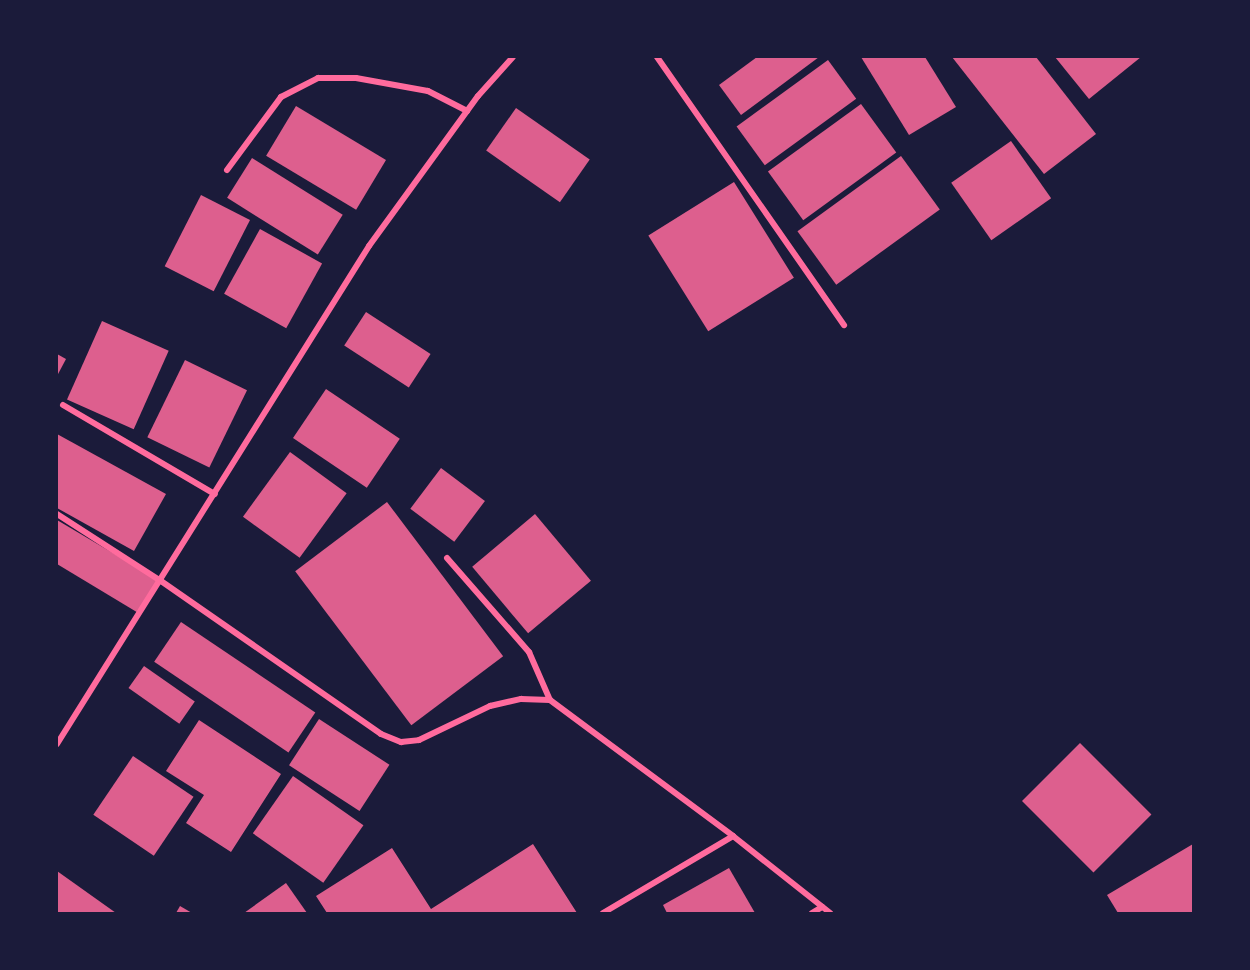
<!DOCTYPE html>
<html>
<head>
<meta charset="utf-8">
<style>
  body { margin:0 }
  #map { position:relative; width:1250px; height:970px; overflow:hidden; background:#1b1b3a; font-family:Barlow,sans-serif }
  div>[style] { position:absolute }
  .building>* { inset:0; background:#dd5f8e; transform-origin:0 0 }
  .minor>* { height:6px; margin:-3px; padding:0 3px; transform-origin:3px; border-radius:3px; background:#ff6b9d }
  span { translate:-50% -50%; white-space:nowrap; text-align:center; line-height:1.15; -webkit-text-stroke:5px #1b1b3a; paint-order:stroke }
  .frame { position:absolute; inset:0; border:58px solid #1b1b3a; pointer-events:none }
</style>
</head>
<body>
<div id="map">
  <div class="building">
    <i style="clip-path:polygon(757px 57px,819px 57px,741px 115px,719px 85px)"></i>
    <i style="clip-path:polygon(861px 57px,925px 57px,956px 107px,909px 135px)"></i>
    <i style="clip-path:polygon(952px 57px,1036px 57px,1096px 134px,1044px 174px)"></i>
    <i style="clip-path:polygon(1055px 57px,1141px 57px,1089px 99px)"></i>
    <i style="left:828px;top:60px;width:48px;height:113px;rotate:54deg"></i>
    <i style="left:861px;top:104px;width:60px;height:115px;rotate:54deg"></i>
    <i style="left:296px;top:106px;width:105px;height:58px;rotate:31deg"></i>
    <i style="left:516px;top:108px;width:90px;height:52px;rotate:35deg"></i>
    <i style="left:1011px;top:141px;width:70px;height:73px;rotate:55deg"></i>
    <i style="left:901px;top:156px;width:66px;height:128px;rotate:54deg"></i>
    <i style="left:252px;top:158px;width:107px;height:47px;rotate:32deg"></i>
    <i style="left:734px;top:182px;width:113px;height:101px;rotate:58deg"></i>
    <i style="left:201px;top:195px;width:55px;height:80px;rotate:27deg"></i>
    <i style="left:260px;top:229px;width:71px;height:74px;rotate:29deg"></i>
    <i style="left:366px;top:312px;width:77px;height:40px;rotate:33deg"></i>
    <i style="left:102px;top:321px;width:73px;height:86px;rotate:24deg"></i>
    <i style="clip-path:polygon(57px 354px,66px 359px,57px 376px)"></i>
    <i style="left:185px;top:360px;width:69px;height:86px;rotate:26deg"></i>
    <i style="left:326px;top:389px;width:89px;height:59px;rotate:34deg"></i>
    <i style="clip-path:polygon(57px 434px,166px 494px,134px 551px,57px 508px)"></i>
    <i style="left:290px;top:452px;width:70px;height:80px;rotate:36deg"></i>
    <i style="left:441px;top:468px;width:55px;height:51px;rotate:37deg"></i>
    <i style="left:387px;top:502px;width:193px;height:115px;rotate:53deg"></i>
    <i style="left:535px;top:514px;width:87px;height:82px;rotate:50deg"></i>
    <i style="clip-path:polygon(57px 520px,160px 581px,140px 614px,57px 564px)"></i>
    <i style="left:181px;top:622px;width:162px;height:48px;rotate:34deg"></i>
    <i style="left:144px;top:666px;width:62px;height:27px;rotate:35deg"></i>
    <i style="left:319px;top:719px;width:84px;height:55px;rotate:33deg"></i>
    <i style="clip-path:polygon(199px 720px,281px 774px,231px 852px,186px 823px,204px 795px,166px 771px)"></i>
    <i style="left:1080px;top:743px;width:101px;height:82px;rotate:45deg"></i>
    <i style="left:133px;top:756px;width:73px;height:71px;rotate:34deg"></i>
    <i style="left:293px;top:776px;width:86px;height:70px;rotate:35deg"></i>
    <i style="clip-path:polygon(533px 844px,577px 913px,327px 913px,316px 896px,392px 848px,431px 909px)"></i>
    <i style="clip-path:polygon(1193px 844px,1193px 913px,1118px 913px,1107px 895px)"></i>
    <i style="clip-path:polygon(729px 868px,755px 913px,667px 913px,663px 905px)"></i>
    <i style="clip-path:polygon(57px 871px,116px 913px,57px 913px)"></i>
    <i style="clip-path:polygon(286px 883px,307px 913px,244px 913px)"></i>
    <i style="clip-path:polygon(180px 906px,192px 913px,176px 913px)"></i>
  </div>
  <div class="minor">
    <i style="left:657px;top:57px;width:327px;rotate:55.1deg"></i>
    <i style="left:227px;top:170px;width:91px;rotate:-53.5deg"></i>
    <i style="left:281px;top:97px;width:42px;rotate:-27.2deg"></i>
    <i style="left:318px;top:78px;width:38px"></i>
    <i style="left:356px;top:78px;width:73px;rotate:10.2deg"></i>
    <i style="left:428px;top:91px;width:44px;rotate:27.1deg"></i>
    <i style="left:63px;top:405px;width:176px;rotate:30.4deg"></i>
    <i style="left:57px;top:514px;width:124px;rotate:32.8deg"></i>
    <i style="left:161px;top:581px;width:268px;rotate:34.8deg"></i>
    <i style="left:381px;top:734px;width:22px;rotate:22deg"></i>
    <i style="left:401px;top:742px;width:18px;rotate:-6deg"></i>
    <i style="left:419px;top:740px;width:79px;rotate:-25.6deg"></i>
    <i style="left:490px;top:706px;width:32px;rotate:-13deg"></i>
    <i style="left:521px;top:699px;width:29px;rotate:2deg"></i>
    <i style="left:550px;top:700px;width:228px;rotate:36.6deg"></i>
    <i style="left:733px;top:836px;width:124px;rotate:38.4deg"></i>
    <i style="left:447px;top:558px;width:125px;rotate:48.9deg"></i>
    <i style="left:529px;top:652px;width:52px;rotate:66.4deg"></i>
    <i style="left:57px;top:744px;width:588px;rotate:-57.93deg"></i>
    <i style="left:369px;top:246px;width:185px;rotate:-54deg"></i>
    <i style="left:478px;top:96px;width:52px;rotate:-48.1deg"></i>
    <i style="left:603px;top:913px;width:151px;rotate:-30.6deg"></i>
    <i style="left:812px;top:913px;width:12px;rotate:-31deg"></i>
  </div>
  <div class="frame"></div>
</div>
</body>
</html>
